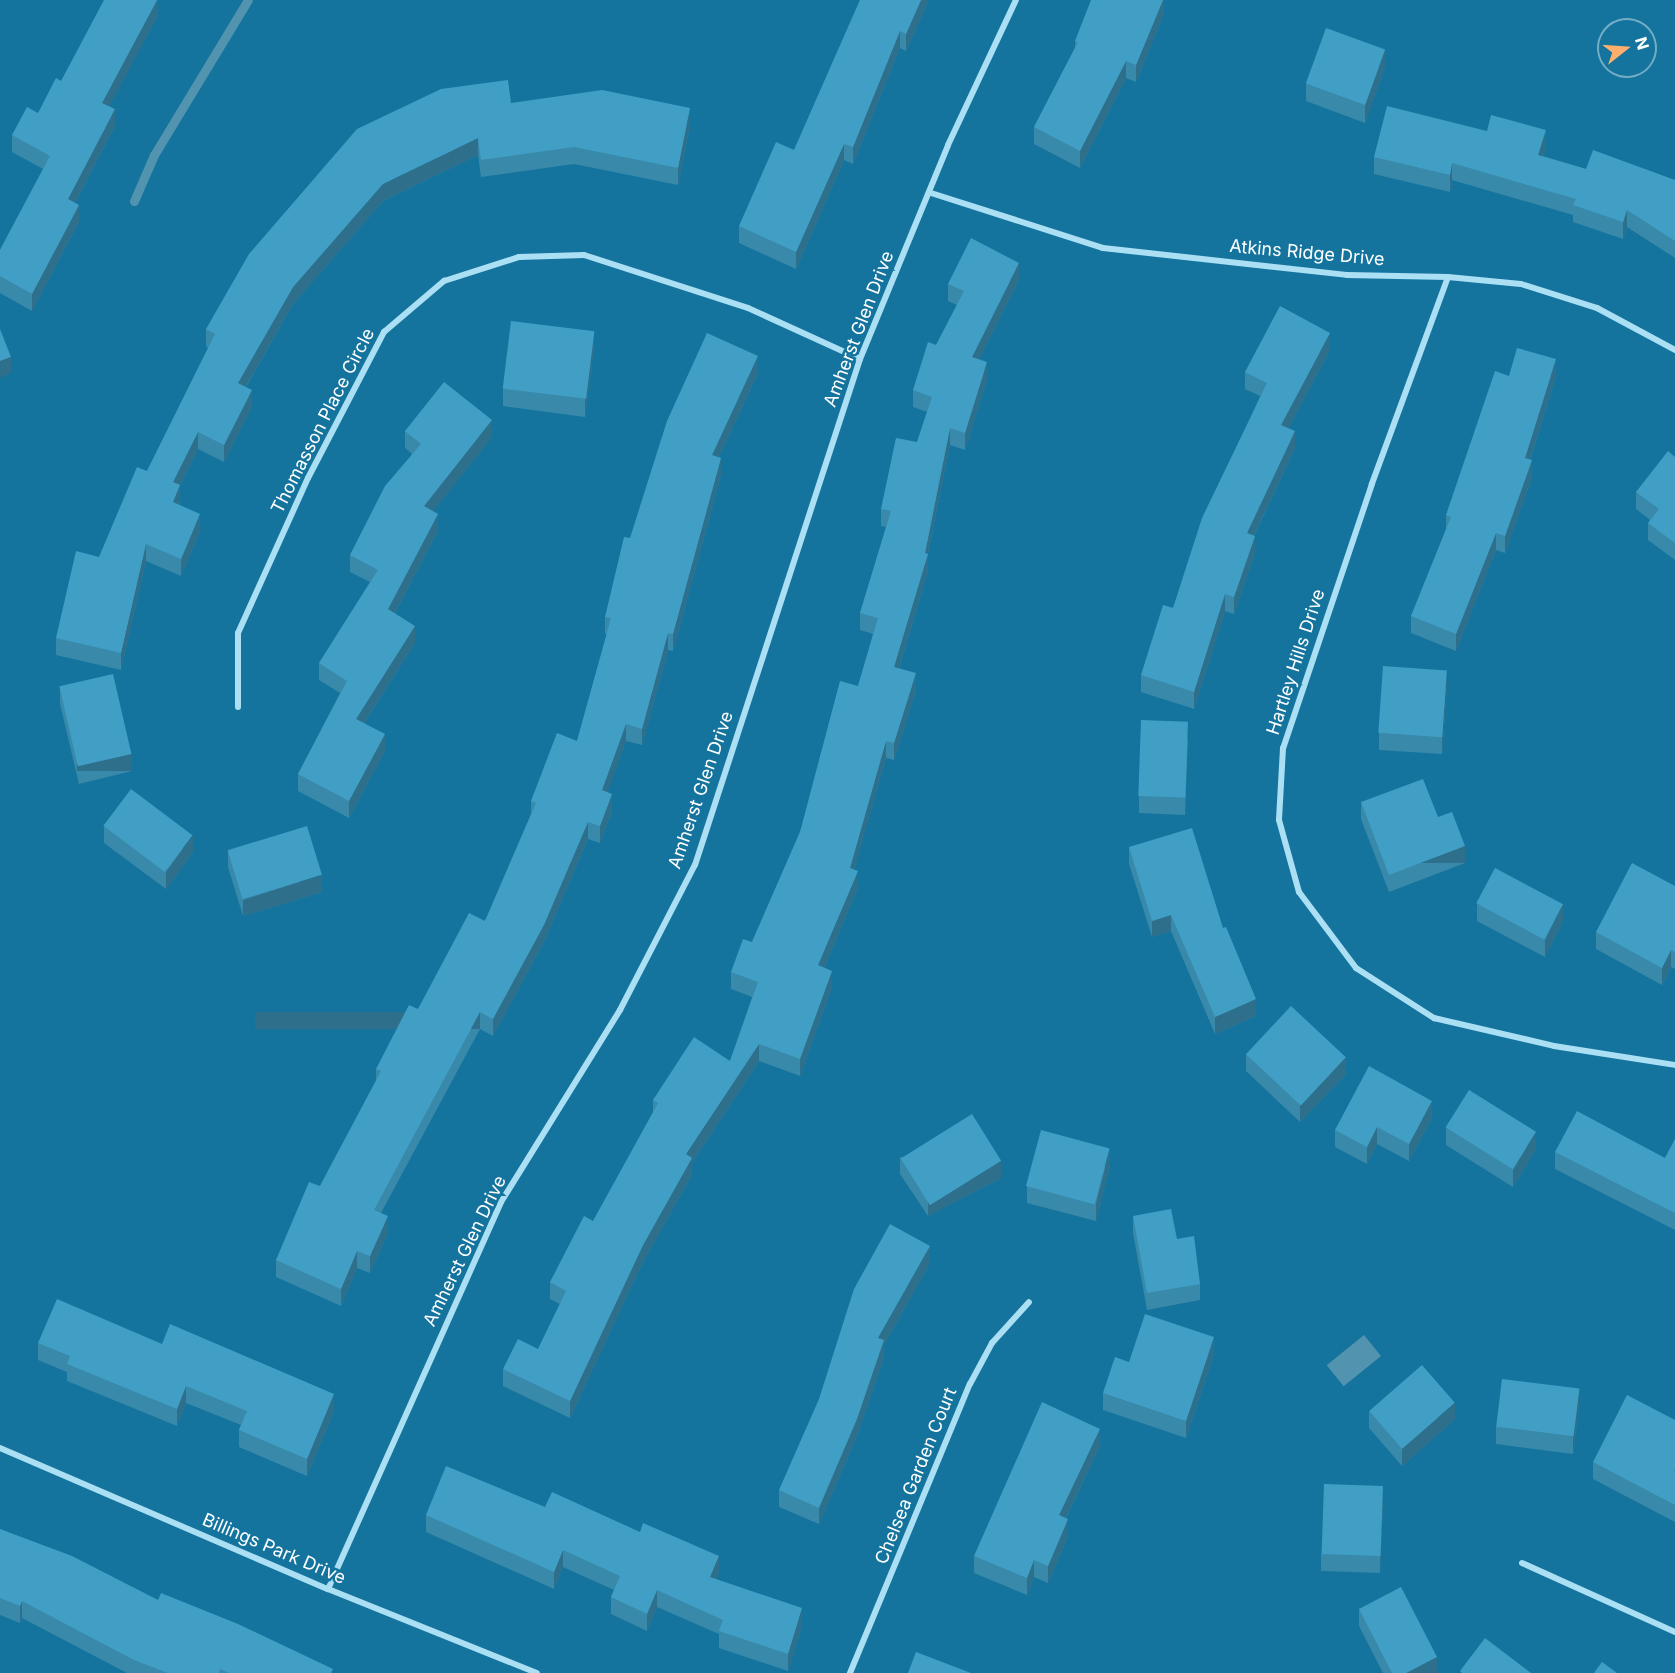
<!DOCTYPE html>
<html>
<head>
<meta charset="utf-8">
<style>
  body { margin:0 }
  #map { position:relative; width:1675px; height:1673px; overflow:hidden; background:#14749e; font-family:Inter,sans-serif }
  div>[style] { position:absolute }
  .water>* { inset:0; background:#5293af; transform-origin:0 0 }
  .stream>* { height:9px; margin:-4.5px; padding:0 4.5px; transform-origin:4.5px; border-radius:4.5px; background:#5293af }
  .street>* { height:6px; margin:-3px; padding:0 3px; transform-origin:3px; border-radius:3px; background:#abdff4 }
  .wall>* { inset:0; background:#3889aa }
  .shaded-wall>* { inset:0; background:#2e6f8b; transform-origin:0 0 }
  .building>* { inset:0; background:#419fc6; transform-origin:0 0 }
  span { translate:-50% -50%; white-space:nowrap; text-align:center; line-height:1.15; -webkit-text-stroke:5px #14749e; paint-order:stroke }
  .street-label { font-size:18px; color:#fff }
  .north { position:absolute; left:1597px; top:18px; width:60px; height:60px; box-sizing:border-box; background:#14749e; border:2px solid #72acc5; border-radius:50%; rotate:73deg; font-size:16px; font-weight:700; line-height:24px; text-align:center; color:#fff }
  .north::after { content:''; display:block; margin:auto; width:21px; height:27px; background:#ffaf6d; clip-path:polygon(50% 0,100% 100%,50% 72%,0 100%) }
</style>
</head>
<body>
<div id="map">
  <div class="water">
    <i style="left:1364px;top:1335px;width:27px;height:48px;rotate:51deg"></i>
  </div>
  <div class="stream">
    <i style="left:134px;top:201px;width:50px;rotate:-66.5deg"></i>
    <i style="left:154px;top:155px;width:181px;rotate:-58.8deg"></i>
  </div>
  <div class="street">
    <i style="left:931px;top:193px;width:181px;rotate:17.7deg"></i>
    <i style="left:1103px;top:248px;width:245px;rotate:6.3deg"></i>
    <i style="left:1347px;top:275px;width:101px;rotate:1.1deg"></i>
    <i style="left:1448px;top:277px;width:73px;rotate:5.5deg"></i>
    <i style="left:1521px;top:284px;width:80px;rotate:17.5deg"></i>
    <i style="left:1597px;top:308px;width:89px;rotate:28.3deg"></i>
    <i style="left:1448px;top:277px;width:221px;rotate:110.2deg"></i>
    <i style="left:1372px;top:484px;width:279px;rotate:108.6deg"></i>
    <i style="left:1283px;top:748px;width:72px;rotate:93.2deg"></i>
    <i style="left:1279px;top:820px;width:75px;rotate:74.5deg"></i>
    <i style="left:1299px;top:892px;width:95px;rotate:53.1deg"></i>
    <i style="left:1356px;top:968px;width:93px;rotate:32.7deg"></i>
    <i style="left:1434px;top:1018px;width:123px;rotate:13.1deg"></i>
    <i style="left:1554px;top:1046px;width:122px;rotate:8.9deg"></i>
    <i style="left:238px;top:707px;width:74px;rotate:-90deg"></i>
    <i style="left:238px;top:633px;width:170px;rotate:-65.7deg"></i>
    <i style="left:308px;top:478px;width:165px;rotate:-62.5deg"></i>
    <i style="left:384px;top:332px;width:79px;rotate:-40.4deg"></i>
    <i style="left:444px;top:281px;width:79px;rotate:-17.7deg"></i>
    <i style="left:519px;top:257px;width:65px;rotate:-1.8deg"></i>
    <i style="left:584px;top:255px;width:172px;rotate:17.9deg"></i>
    <i style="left:748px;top:308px;width:123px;rotate:24.5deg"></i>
    <i style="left:0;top:1448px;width:357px;rotate:23.3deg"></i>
    <i style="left:328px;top:1589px;width:225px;rotate:21.9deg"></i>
    <i style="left:1522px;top:1563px;width:168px;rotate:24.3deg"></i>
    <i style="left:328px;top:1589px;width:424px;rotate:-65.9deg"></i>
    <i style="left:501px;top:1202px;width:226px;rotate:-58.2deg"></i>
    <i style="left:620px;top:1010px;width:163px;rotate:-62.7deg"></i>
    <i style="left:695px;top:865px;width:532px;rotate:-71.94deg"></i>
    <i style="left:860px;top:359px;width:231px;rotate:-67.6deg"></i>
    <i style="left:948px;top:145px;width:160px;rotate:-64.9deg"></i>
    <i style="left:850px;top:1673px;width:313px;rotate:-67.5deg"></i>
    <i style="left:970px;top:1384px;width:47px;rotate:-61.8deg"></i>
    <i style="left:992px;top:1343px;width:55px;rotate:-47.9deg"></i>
  </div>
  <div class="wall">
    <i style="clip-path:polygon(158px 0,158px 15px,109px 106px,115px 126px,75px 203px,79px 222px,32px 311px,0 293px,0 250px,43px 169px,12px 152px,12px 135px,38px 113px,61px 81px)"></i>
    <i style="clip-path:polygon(860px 0,929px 0,906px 51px,900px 48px,853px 164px,844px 160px,796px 269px,739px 243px,739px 226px,794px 150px)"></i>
    <i style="clip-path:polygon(1164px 0,1164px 14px,1136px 82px,1126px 78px,1080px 168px,1034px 144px,1034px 127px,1075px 48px,1075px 41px)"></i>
    <i style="clip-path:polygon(1385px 67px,1365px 123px,1306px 101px,1306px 84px)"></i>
    <i style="clip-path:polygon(511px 103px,690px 125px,678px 185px,574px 164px,481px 177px,478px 155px,383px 201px,293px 304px,246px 387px,252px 407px,224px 462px,198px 449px,180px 486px,180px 502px,179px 505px,200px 531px,181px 576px,146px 561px,121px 670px,56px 655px,56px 638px,99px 557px,147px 471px,208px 348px,206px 346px,206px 329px)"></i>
    <i style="clip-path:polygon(1487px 131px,1546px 147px,1543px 156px,1586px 169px,1675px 180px,1675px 258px,1627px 227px,1623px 239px,1573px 222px,1573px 215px,1452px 180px,1450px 192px,1374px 174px,1374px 157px)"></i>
    <i style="clip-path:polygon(1019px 280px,979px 359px,987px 379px,965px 450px,950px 445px,928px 554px,928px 571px,899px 668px,916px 690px,894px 760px,886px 758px,854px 870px,858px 888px,824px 968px,832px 987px,800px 1076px,759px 1061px,692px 1163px,692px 1175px,642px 1264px,570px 1418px,503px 1386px,503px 1369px,538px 1349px,560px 1304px,550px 1299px,550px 1282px,593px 1221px,653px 1114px,653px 1100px,730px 1061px,752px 997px,731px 989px,731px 972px,752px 942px,800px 832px,858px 686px,873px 634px,860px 630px,860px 613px,886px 527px,881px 526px,881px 509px,917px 442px,927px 412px,913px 407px,913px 390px,957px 305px,948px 301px,948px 284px)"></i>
    <i style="clip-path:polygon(594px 348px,585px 417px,503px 406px,503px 389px)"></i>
    <i style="clip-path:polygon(1330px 350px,1288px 429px,1295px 448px,1254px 536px,1255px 553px,1234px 614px,1225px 611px,1194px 709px,1141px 692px,1141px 675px,1173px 608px,1260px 396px,1245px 389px,1245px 372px)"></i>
    <i style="clip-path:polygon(758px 373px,719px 457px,721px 475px,673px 651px,668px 650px,642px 745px,626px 741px,607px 792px,612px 811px,600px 843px,588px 839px,544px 942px,493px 1036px,480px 1029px,381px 1213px,388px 1233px,370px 1273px,357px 1268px,341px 1306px,276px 1277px,276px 1260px,320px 1186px,376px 1081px,376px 1069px,418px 1009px,485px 921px,531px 814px,531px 801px,577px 741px,607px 634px,605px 634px,605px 617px,630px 538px)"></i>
    <i style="clip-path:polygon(1509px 376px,1556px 376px,1530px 460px,1532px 477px,1505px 553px,1496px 550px,1456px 651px,1411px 633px,1411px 616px,1446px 529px,1446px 515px)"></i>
    <i style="clip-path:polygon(405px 431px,492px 437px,433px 511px,438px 531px,395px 613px,415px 643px,364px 723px,385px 751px,349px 818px,298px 791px,298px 774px,340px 693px,319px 680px,319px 663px,370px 582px,350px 572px,350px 555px,412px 454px,405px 448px)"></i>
    <i style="clip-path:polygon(1675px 457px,1675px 560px,1648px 540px,1648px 523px,1650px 520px,1636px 509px,1636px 492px)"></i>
    <i style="clip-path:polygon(60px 687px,132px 771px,79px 784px,60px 704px)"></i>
    <i style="clip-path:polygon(1447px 687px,1442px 754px,1379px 750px,1379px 733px)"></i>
    <i style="clip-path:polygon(1188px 738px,1185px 815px,1139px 813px,1139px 796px)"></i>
    <i style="clip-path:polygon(1361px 802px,1438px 817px,1465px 863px,1389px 892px,1361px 819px)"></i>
    <i style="clip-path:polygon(104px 826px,193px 852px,166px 889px,104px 843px)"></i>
    <i style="clip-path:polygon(1129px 847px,1223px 928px,1256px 1016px,1215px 1034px,1171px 931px,1152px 937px,1129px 864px)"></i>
    <i style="clip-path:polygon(228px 850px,322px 892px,243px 916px,228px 867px)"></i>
    <i style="clip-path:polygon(1675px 886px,1675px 969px,1671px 967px,1662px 985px,1596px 949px,1596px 932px)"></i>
    <i style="clip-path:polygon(1477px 904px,1563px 921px,1545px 957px,1477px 921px)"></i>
    <i style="clip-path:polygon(1246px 1054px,1346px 1074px,1300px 1122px,1246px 1071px)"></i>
    <i style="clip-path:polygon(1432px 1118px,1409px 1161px,1377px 1144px,1367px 1164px,1335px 1147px,1335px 1130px)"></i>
    <i style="clip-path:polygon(1446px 1128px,1536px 1149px,1513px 1187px,1446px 1145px)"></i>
    <i style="clip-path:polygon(1675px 1139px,1675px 1230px,1555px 1169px,1555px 1152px,1665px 1158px)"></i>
    <i style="clip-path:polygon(900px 1157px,1001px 1178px,928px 1216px,900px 1174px)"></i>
    <i style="clip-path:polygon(1110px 1165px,1096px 1221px,1027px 1203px,1027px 1186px)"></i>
    <i style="clip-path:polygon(1133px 1216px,1177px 1239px,1200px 1284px,1200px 1300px,1147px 1310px,1133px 1233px)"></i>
    <i style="clip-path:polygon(930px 1263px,884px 1345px,884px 1357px,857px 1436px,819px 1524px,779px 1507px,779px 1490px)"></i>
    <i style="clip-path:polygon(38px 1343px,334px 1411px,307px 1476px,239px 1447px,239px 1430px,241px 1425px,186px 1403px,177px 1426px,67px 1381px,67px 1372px,38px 1360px)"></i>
    <i style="clip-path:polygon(1214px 1354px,1186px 1438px,1103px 1410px,1103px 1393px,1129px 1362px)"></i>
    <i style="clip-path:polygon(1579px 1406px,1573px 1454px,1496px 1444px,1496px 1427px)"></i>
    <i style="clip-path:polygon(1369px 1411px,1455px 1419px,1402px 1466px,1369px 1428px)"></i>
    <i style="clip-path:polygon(1675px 1420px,1675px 1522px,1593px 1479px,1593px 1462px)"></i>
    <i style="clip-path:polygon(1100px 1446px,1066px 1518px,1068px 1536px,1048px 1583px,1034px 1577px,1027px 1595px,974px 1573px,974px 1556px)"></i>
    <i style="clip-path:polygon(1383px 1503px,1380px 1573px,1321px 1571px,1321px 1554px)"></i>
    <i style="clip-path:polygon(545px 1507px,719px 1573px,716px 1579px,802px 1625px,788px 1671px,719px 1648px,719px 1634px,657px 1607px,647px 1631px,611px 1614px,611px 1597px,614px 1590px,563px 1567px,554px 1589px,426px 1532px,426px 1515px)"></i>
    <i style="clip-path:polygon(0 1529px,158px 1600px,333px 1673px,127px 1673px,22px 1618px,20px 1623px,0 1615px)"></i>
    <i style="clip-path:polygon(1359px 1609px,1437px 1673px,1383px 1673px,1359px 1626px)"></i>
  </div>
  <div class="shaded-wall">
    <i style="clip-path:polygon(157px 0,158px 0,158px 15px,102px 120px,102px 103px)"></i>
    <i style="clip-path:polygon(921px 0,929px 0,906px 51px,906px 34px)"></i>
    <i style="clip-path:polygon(1163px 0,1164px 0,1164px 14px,1136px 82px,1136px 65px)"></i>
    <i style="clip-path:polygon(900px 31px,900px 48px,853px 164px,853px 147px)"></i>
    <i style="clip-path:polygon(1385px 50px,1385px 67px,1365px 123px,1365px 106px)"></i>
    <i style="clip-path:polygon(1126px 61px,1126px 78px,1080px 168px,1080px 151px)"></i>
    <i style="clip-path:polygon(690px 108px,690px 125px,678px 185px,678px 168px)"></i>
    <i style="clip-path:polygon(115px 109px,115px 126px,68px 216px,68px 199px)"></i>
    <i style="clip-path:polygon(1546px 130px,1546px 147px,1538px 172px,1538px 155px)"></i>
    <i style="clip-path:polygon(478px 138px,478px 155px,383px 201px,293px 304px,238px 400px,238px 383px,293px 287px,383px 184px)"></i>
    <i style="clip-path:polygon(844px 144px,844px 160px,796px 269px,796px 252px)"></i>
    <i style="clip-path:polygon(1452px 163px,1452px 180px,1450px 192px,1450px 175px)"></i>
    <i style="clip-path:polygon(79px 205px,79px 222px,32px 311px,32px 294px)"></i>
    <i style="clip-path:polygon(1627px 210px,1627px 227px,1623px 239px,1623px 222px)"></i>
    <i style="clip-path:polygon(1019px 263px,1019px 280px,972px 374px,972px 357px)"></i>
    <i style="clip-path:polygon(594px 331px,594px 348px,585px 417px,585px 400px)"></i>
    <i style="clip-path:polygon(1330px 333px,1330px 350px,1281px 442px,1281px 425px)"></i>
    <i style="clip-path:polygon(758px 356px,758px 373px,712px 472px,712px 455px)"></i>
    <i style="clip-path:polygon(11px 357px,11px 373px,0 378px,0 361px)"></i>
    <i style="clip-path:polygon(1556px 359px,1556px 376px,1525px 475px,1525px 458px)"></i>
    <i style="clip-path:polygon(987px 362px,987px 379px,965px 450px,965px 433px)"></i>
    <i style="clip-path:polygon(252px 390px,252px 407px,224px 462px,224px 445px)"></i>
    <i style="clip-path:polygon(492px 420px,492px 437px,424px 523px,424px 506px)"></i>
    <i style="clip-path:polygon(950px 428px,950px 445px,927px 558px,928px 554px,928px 571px,894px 684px,894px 667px,925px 553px)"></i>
    <i style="clip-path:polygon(1295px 431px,1295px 448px,1247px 550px,1247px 533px)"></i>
    <i style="clip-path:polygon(198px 432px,198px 449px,180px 486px,180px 502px,173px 519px,173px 482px)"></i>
    <i style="clip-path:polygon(721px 458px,721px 475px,673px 651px,673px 634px)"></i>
    <i style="clip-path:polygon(1532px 460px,1532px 477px,1505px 553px,1505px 536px)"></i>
    <i style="clip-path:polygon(200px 514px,200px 531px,181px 576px,181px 559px)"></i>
    <i style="clip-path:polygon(438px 514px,438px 531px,388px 626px,388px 609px)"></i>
    <i style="clip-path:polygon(1496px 533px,1496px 550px,1456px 651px,1456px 634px)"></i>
    <i style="clip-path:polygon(1255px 536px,1255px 553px,1234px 614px,1234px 597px)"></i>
    <i style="clip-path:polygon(146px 544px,146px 561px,121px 670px,121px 653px)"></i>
    <i style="clip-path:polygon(1225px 594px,1225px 611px,1194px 709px,1194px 692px)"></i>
    <i style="clip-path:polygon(415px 626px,415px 643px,356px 735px,356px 719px)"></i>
    <i style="clip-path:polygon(668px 633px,668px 650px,642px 745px,642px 729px)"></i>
    <i style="clip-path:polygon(1447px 670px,1447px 687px,1442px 754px,1442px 737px)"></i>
    <i style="clip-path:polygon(916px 673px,916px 690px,894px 760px,894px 743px)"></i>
    <i style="clip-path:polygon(626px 724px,626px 741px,602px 807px,602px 790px)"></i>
    <i style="clip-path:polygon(385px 734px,385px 751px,349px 818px,349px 801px)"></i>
    <i style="clip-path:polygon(886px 741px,886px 758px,850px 885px,850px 868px)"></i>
    <i style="left:132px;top:754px;width:17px;height:55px;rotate:90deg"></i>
    <i style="clip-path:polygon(612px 794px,612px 811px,600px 843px,600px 826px)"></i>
    <i style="clip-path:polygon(588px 822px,588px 839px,544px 942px,493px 1036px,493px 1019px)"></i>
    <i style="clip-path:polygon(193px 835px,193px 852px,166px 889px,166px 872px)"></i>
    <i style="left:1465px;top:846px;width:17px;height:81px;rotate:90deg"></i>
    <i style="clip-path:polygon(858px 871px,858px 888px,818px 982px,818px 965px)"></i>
    <i style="clip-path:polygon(322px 875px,322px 892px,243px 916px,243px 900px)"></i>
    <i style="clip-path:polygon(1563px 904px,1563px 921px,1545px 957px,1545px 940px)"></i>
    <i style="clip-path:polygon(1171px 915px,1171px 931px,1152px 937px,1152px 921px)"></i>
    <i style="clip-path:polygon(1671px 950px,1671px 967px,1662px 985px,1662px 968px)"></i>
    <i style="clip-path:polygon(832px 971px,832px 987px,800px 1076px,800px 1059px)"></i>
    <i style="clip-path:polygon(1256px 999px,1256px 1016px,1215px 1034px,1215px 1017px)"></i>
    <i style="left:480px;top:1012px;width:17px;height:225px;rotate:90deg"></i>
    <i style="clip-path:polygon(759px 1044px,759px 1061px,692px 1163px,692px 1175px,642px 1264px,570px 1418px,570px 1401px,686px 1154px)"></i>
    <i style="clip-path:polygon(1346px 1057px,1346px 1074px,1300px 1122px,1300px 1105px)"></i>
    <i style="clip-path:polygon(1432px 1101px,1432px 1118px,1409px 1161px,1409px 1144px)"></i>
    <i style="clip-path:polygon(1377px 1127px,1377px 1144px,1367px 1164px,1367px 1147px)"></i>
    <i style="clip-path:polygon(1536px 1132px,1536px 1149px,1513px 1187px,1513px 1170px)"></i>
    <i style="clip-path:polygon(1110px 1148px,1110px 1165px,1096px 1221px,1096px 1204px)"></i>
    <i style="clip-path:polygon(1001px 1161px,1001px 1178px,928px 1216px,928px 1199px)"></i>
    <i style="clip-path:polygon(388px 1216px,388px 1233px,370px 1273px,370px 1256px)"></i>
    <i style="clip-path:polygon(930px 1246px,930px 1263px,884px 1345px,884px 1357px,857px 1436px,819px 1524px,819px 1508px,878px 1338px)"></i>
    <i style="clip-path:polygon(357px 1251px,357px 1268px,341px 1306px,341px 1289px)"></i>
    <i style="clip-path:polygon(1214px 1337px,1214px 1354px,1186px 1438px,1186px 1421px)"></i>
    <i style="clip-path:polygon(186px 1386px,186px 1403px,177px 1426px,177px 1409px)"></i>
    <i style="clip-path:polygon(1579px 1389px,1579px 1406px,1573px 1454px,1573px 1437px)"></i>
    <i style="clip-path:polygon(334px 1394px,334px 1411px,307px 1476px,307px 1459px)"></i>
    <i style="clip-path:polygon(1455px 1403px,1455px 1419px,1402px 1466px,1402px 1449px)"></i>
    <i style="clip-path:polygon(1100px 1429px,1100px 1446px,1059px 1532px,1059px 1515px)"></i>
    <i style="clip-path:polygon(1383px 1486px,1383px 1503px,1380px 1573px,1380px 1556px)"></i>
    <i style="clip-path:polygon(1068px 1519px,1068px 1536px,1048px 1583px,1048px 1566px)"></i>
    <i style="clip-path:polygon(563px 1550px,563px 1567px,554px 1589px,554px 1572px)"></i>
    <i style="clip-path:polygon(719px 1556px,719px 1573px,710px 1594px,710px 1577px)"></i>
    <i style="clip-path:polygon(1034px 1560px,1034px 1577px,1027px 1595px,1027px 1578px)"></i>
    <i style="clip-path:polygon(657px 1590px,657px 1607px,647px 1631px,647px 1614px)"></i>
    <i style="clip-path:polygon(22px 1601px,22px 1618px,20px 1623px,20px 1606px)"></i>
    <i style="clip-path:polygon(802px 1608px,802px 1625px,788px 1671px,788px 1654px)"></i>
    <i style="clip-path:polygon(1437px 1657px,1437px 1673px,1406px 1673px)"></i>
  </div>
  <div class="building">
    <i style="clip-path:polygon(104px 0,157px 0,102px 103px,115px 109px,68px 199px,79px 205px,32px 294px,0 276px,0 250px,50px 156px,12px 135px,27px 107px,38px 113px,56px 78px,61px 81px)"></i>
    <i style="clip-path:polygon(860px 0,921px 0,906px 34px,900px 31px,853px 147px,844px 144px,796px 252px,739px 226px,776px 142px,794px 150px)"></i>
    <i style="clip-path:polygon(1091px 0,1163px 0,1136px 65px,1126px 61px,1080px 151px,1034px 127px,1078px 42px,1075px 41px)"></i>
    <i style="left:1326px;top:28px;width:63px;height:59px;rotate:20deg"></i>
    <i style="clip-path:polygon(508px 80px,511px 103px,602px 90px,690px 108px,678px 168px,574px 147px,481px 160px,478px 138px,383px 184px,293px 287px,238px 383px,252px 390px,224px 445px,198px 432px,173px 482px,180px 485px,173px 502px,200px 514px,181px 559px,146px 544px,121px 653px,56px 638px,76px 551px,99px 557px,137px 467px,147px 471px,215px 334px,206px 329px,249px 254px,357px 129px,441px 89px)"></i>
    <i style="clip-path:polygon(1387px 106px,1487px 131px,1491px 115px,1546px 130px,1538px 155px,1586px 169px,1593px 150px,1675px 180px,1675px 241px,1627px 210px,1623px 222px,1573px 205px,1576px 199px,1452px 163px,1450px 175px,1374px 157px)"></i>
    <i style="clip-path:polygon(971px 238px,1019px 263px,972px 357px,987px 362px,965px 433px,950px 428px,925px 553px,928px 554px,894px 667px,916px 673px,894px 743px,886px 741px,850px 868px,858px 871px,818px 965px,832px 971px,800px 1059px,759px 1044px,686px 1154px,692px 1158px,642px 1247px,570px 1401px,503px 1369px,518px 1339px,538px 1349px,566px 1291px,550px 1282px,584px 1216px,593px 1221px,658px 1103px,653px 1100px,694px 1037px,730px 1061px,758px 982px,731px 972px,743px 939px,752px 942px,800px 832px,840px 681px,858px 686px,878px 618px,860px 613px,891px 511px,881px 509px,896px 438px,917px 442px,932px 397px,913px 390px,928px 342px,936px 345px,964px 291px,948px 284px)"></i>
    <i style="clip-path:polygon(1280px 306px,1330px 333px,1281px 425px,1295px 431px,1247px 533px,1255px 536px,1234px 597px,1225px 594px,1194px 692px,1141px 675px,1163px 605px,1173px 608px,1202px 518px,1267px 383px,1245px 372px)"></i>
    <i style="left:511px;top:321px;width:84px;height:68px;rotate:7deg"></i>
    <i style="clip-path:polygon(0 329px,11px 357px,0 361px)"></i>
    <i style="clip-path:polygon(707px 333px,758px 356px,712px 455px,721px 458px,673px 634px,668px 633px,642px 729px,626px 724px,602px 790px,612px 794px,600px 826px,588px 822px,544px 925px,493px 1019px,480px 1012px,374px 1210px,388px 1216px,370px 1256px,357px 1251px,341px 1289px,276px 1260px,309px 1182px,320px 1186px,381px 1071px,376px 1069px,409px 1005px,418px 1009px,469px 913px,485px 921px,536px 803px,531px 801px,557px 733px,577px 741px,611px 618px,605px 617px,624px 537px,630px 538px,667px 421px)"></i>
    <i style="clip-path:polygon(1517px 348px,1556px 359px,1525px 458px,1532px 460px,1505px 536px,1496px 533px,1456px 634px,1411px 616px,1451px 517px,1446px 515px,1495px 371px,1509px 376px)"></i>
    <i style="clip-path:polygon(444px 382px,492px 420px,424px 506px,438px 514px,388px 609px,415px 626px,356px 719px,385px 734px,349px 801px,298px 774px,347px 681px,319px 663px,378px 570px,350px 555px,385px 486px,421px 444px,405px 431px)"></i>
    <i style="clip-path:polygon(1668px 451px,1675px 457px,1675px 543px,1648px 523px,1659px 509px,1636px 492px)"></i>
    <i style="left:1383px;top:666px;width:64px;height:67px;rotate:4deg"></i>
    <i style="left:113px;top:674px;width:82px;height:55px;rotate:77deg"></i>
    <i style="left:1141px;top:720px;width:47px;height:76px;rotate:2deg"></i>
    <i style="clip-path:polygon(1423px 779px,1438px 817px,1452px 812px,1465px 846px,1389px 875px,1361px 802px)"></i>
    <i style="left:131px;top:789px;width:77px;height:46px;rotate:37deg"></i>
    <i style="left:307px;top:826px;width:51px;height:83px;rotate:73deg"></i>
    <i style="clip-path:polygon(1192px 828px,1223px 928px,1226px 927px,1256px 999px,1215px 1017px,1171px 915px,1152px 921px,1129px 847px)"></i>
    <i style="clip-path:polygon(1632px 863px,1675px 886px,1675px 952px,1671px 950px,1662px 968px,1596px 932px)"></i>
    <i style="left:1495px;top:868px;width:77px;height:40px;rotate:28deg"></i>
    <i style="left:1291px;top:1006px;width:75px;height:66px;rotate:43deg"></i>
    <i style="clip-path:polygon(1369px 1066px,1432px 1101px,1409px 1144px,1377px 1127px,1367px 1147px,1335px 1130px)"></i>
    <i style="left:1469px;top:1090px;width:79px;height:44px;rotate:32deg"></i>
    <i style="clip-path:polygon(1577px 1111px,1665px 1158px,1675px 1139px,1675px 1213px,1555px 1152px)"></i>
    <i style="left:972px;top:1114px;width:55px;height:84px;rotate:58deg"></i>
    <i style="left:1041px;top:1130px;width:71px;height:58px;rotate:15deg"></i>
    <i style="clip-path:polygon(1171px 1209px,1177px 1239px,1194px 1236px,1200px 1284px,1147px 1293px,1133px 1216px)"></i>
    <i style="clip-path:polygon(890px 1224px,930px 1246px,878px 1338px,884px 1340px,857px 1419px,819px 1508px,779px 1490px,819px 1399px,854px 1289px)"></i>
    <i style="clip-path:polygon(57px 1299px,162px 1344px,170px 1324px,334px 1394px,307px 1459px,239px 1430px,247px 1411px,186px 1386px,177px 1409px,67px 1364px,70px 1356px,38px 1343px)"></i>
    <i style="clip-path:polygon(1145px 1314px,1214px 1337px,1186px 1421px,1103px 1393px,1115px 1357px,1129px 1362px)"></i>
    <i style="left:1422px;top:1365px;width:50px;height:70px;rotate:49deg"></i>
    <i style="left:1502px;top:1379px;width:78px;height:48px;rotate:7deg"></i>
    <i style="clip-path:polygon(1627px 1395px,1675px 1420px,1675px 1469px,1674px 1471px,1675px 1472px,1675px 1505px,1593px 1462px)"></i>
    <i style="clip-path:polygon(1042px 1402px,1100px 1429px,1059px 1515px,1068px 1519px,1048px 1566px,1034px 1560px,1027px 1578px,974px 1556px)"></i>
    <i style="clip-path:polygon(446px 1466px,545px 1507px,552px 1492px,640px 1532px,643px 1523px,719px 1556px,710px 1577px,802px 1608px,788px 1654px,719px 1631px,723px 1620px,657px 1590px,647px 1614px,611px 1597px,620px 1576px,563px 1550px,554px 1572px,426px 1515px)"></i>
    <i style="left:1324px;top:1484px;width:59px;height:70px;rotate:2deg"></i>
    <i style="clip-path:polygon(0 1529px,72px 1556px,158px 1600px,161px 1593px,238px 1624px,333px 1669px,331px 1673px,229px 1673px,220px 1669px,219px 1673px,168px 1673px,134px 1660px,22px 1601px,20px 1606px,0 1598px)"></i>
    <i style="clip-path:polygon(1401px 1587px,1437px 1657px,1406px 1673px,1392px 1673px,1359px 1609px)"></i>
    <i style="clip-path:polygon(1485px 1638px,1531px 1673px,1462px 1673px,1460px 1671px)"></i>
    <i style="clip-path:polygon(916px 1652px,971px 1673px,908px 1673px)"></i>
    <i style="clip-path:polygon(1602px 1662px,1617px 1673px,1594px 1673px)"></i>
  </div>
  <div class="street-label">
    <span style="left:1307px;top:253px;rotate:5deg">Atkins Ridge Drive</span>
    <span style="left:859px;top:329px;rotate:-69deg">Amherst Glen Drive</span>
    <span style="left:323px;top:421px;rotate:-63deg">Thomasson Place Circle</span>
    <span style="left:1296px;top:662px;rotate:-72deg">Hartley Hills Drive</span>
    <span style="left:701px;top:790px;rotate:-71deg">Amherst Glen Drive</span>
    <span style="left:465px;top:1251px;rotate:-64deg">Amherst Glen Drive</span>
    <span style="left:916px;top:1476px;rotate:-68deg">Chelsea Garden Court</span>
    <span style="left:274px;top:1549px;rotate:23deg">Billings Park Drive</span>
  </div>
  <div class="north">N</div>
</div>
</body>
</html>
